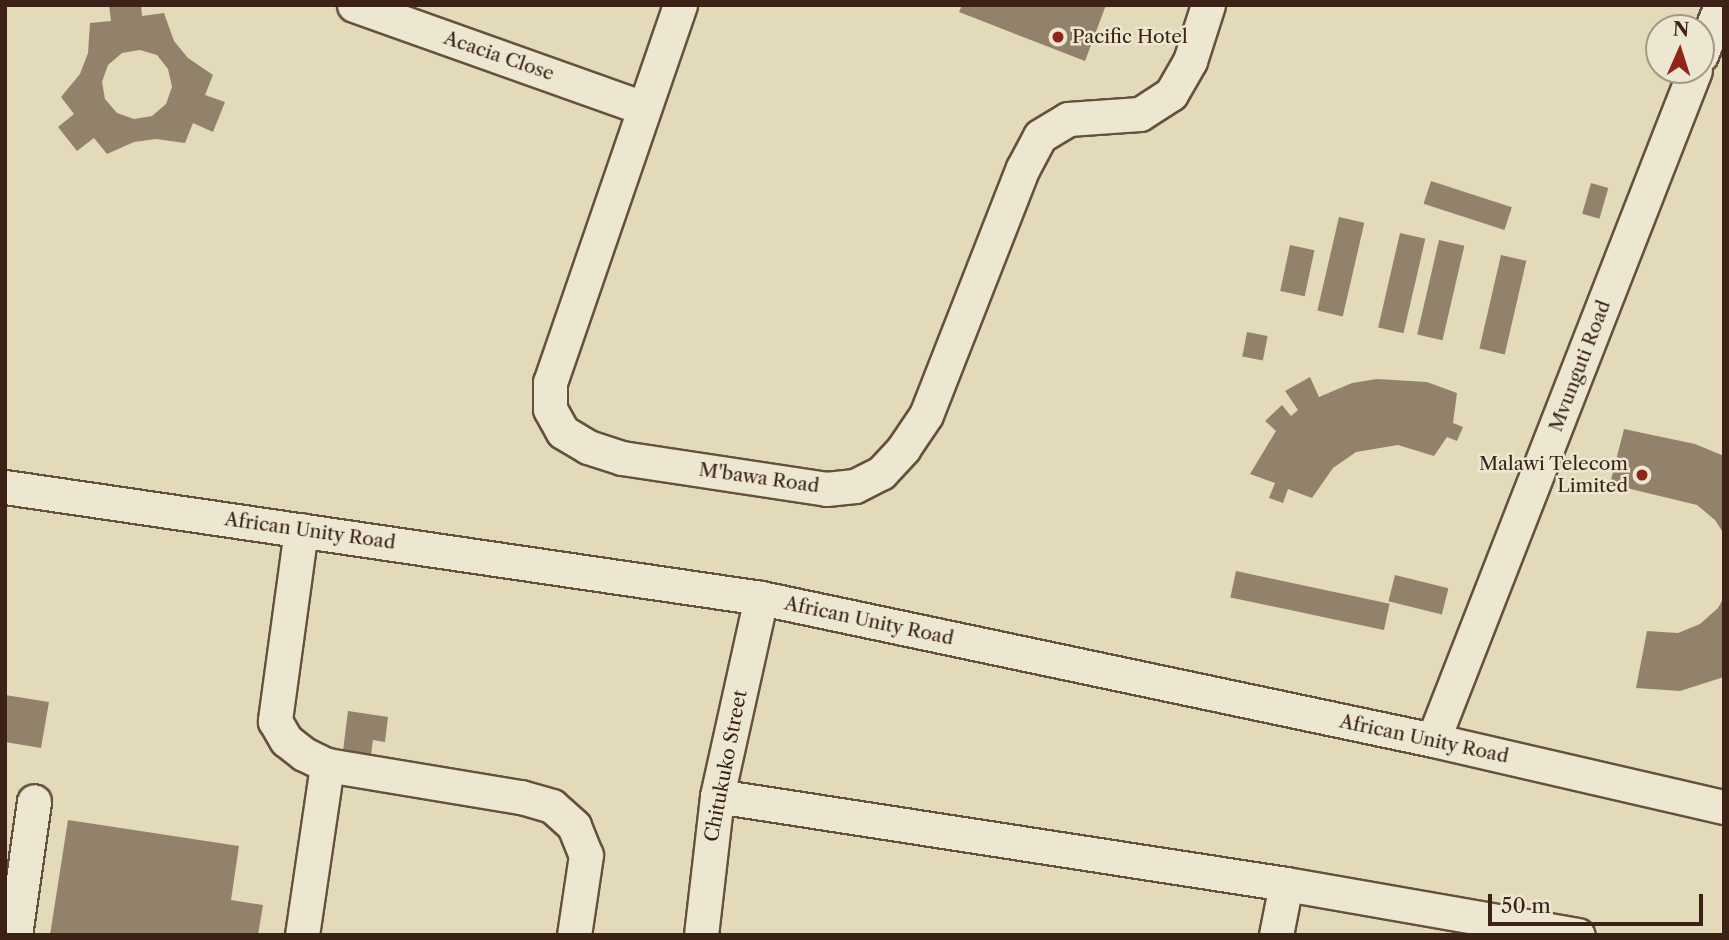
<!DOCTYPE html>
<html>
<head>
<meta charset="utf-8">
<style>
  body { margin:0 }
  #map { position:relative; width:1729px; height:940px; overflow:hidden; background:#e3daba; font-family:"Libre Caslon Text",serif }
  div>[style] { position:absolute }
  .building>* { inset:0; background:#93826b; transform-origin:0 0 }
  .roads { filter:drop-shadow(2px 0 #66503f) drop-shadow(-2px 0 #66503f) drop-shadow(0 2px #66503f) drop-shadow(0 -2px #66503f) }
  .minor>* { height:33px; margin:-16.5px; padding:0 16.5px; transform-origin:16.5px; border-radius:16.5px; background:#ede7d2 }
  .dots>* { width:19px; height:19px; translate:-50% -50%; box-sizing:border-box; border:4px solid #ede7d2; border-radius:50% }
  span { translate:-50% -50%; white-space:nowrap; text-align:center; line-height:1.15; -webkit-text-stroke:5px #ede7d2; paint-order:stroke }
  .poi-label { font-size:19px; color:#3c2216 }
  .left { translate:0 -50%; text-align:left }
  .right { translate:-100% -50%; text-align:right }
  .street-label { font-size:19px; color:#3c2216 }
  .frame { position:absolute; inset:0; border:7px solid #3c2216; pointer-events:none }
  .north { position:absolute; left:1645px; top:14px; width:70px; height:70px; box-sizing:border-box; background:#ede7d2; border:2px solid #a69887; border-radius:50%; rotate:3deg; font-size:19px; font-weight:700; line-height:28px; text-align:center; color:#3c2216 }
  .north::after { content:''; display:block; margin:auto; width:24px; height:32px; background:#8f2418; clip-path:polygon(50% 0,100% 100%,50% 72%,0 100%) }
  .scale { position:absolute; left:1488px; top:894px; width:215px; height:32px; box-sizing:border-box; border:4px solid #3c2216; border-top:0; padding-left:9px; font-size:21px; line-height:24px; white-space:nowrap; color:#3c2216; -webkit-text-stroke:5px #ede7d2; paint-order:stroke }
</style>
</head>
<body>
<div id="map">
  <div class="building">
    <i style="clip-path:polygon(evenodd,109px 5px,141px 5px,142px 16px,164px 13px,174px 41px,188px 58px,213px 75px,205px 95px,225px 102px,213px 132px,193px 123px,185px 143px,156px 139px,134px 142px,107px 154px,94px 138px,77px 151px,58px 127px,74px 114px,61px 97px,80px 74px,88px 53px,90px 23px,111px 21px,109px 5px,140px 50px,157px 55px,168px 69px,172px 87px,166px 104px,152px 116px,134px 119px,117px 113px,105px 99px,102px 82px,108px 65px,122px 53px,140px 50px)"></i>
    <i style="clip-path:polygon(962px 5px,1106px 5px,1085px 61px,959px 12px)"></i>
    <i style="left:1431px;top:181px;width:85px;height:24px;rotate:18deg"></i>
    <i style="left:1591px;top:183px;width:18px;height:32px;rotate:16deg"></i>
    <i style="left:1339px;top:217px;width:26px;height:96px;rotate:13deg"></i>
    <i style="left:1400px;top:233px;width:26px;height:97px;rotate:13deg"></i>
    <i style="left:1439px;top:240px;width:26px;height:97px;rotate:13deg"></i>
    <i style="left:1290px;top:245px;width:25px;height:47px;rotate:12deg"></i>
    <i style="left:1501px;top:255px;width:26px;height:96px;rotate:13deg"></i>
    <i style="left:1247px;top:332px;width:21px;height:25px;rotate:11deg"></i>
    <i style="clip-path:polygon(1310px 377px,1319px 397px,1352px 383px,1377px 379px,1427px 382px,1457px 393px,1453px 423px,1463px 427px,1457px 441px,1447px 437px,1434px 456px,1398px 445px,1356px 452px,1333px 468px,1312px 498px,1288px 489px,1283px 503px,1269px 498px,1275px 483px,1250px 474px,1276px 431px,1265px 421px,1282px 405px,1291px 416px,1298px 410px,1285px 391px)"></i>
    <i style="clip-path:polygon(1624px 429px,1695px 444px,1724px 456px,1724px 534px,1715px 520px,1697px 505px,1610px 484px)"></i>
    <i style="left:1236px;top:571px;width:157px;height:27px;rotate:12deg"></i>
    <i style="left:1395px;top:575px;width:55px;height:27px;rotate:14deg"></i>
    <i style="clip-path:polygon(1724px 597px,1724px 677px,1680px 691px,1636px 688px,1647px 631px,1678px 633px,1700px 624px,1718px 608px)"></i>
    <i style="clip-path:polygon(5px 695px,49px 702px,41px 748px,5px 742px)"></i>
    <i style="clip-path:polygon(348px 711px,388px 717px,385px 742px,373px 740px,371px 755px,343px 751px)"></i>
    <i style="clip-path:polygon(68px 820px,239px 846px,231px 900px,263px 905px,258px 935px,50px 935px)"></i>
  </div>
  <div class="roads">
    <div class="minor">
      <i style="left:354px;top:5px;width:307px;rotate:19.6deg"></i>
      <i style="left:680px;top:5px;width:399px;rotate:109deg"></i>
      <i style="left:550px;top:382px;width:27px;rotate:90deg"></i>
      <i style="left:550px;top:409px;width:26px;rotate:61deg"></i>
      <i style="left:563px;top:432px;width:29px;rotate:31deg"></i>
      <i style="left:588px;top:447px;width:36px;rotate:18deg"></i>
      <i style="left:622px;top:458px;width:206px;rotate:8.6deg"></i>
      <i style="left:826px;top:489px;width:29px;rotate:-6deg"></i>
      <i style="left:855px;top:486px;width:29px;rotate:-27deg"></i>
      <i style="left:881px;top:473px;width:33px;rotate:-47deg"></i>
      <i style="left:903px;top:449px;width:41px;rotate:-55.9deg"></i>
      <i style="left:926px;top:415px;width:265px;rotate:-68.6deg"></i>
      <i style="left:1023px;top:168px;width:36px;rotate:-62deg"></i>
      <i style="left:1040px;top:136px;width:33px;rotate:-31deg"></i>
      <i style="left:1068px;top:119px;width:72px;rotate:-4deg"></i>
      <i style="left:1140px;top:114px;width:37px;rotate:-33deg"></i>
      <i style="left:1171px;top:94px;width:38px;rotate:-60deg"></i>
      <i style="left:1190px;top:61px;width:59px;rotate:-72.2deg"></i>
      <i style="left:1701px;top:55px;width:54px;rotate:-68.2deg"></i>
      <i style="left:5px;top:487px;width:764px;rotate:8.35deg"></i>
      <i style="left:761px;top:598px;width:687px;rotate:11.93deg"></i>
      <i style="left:1433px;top:740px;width:299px;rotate:13deg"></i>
      <i style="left:301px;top:530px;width:193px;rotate:97.8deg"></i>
      <i style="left:275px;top:721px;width:22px;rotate:60deg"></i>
      <i style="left:286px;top:740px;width:23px;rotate:38deg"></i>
      <i style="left:304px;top:754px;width:25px;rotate:26deg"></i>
      <i style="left:327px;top:765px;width:197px;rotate:9.4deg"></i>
      <i style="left:521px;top:797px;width:32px;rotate:16deg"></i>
      <i style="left:552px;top:806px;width:30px;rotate:42deg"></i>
      <i style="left:574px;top:826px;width:31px;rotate:68deg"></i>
      <i style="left:586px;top:855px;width:81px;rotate:98.5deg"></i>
      <i style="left:1433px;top:740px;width:719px;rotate:-68.64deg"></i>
      <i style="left:717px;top:796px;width:576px;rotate:8.79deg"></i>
      <i style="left:1286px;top:884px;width:296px;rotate:9.9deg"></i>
      <i style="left:15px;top:935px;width:135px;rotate:-81.9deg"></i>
      <i style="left:302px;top:935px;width:172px;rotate:-81.6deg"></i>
      <i style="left:701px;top:935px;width:140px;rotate:-83.4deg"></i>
      <i style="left:717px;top:796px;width:203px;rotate:-77.5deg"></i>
      <i style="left:1276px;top:935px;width:52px;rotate:-78.9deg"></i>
    </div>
  </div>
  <div class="dots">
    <i style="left:1058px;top:37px;background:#8f2418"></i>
    <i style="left:1642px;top:475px;background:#8f2418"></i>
  </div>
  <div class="poi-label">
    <span class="left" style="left:1072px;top:37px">Pacific Hotel</span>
    <span class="right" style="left:1628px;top:475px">Malawi Telecom<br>Limited</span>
  </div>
  <div class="street-label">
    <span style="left:499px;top:56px;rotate:19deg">Acacia Close</span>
    <span style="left:1580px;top:366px;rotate:-69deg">Mvunguti Road</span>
    <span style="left:759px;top:478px;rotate:8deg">M'bawa Road</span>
    <span style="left:310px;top:531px;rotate:8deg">African Unity Road</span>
    <span style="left:869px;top:621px;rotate:12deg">African Unity Road</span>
    <span style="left:1424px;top:739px;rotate:12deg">African Unity Road</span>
    <span style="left:726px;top:766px;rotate:-79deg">Chitukuko Street</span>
  </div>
  <div class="frame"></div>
  <div class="north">N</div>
  <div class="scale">50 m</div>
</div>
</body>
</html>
